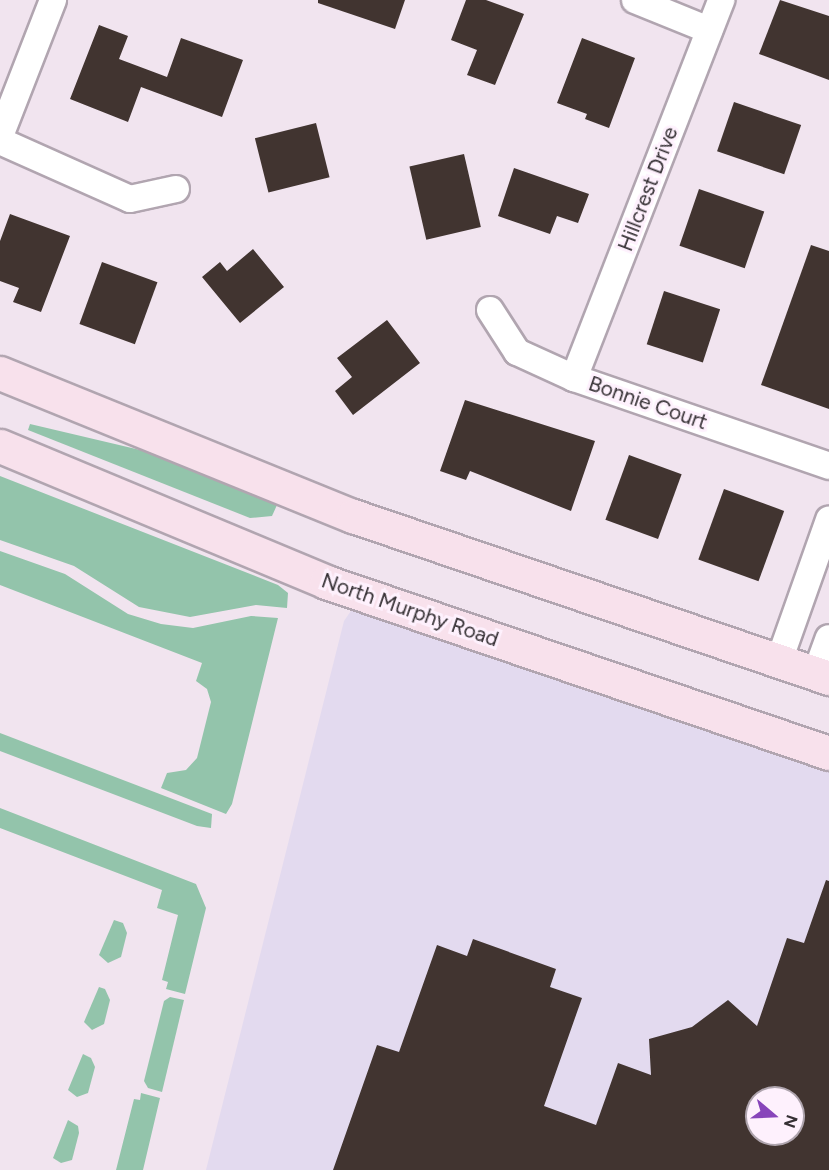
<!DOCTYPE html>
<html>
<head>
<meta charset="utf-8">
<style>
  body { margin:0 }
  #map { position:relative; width:829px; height:1170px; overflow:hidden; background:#f1e4ef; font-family:Figtree,sans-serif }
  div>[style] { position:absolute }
  .education>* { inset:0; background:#e3daef }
  .green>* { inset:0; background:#93c4ab }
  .building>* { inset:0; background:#413430; transform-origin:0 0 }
  .roads { filter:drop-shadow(2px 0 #b1a5b0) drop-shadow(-2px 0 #b1a5b0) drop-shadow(0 2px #b1a5b0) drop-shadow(0 -2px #b1a5b0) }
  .street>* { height:26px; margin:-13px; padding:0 13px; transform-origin:13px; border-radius:13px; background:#fff }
  .secondary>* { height:33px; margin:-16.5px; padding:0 16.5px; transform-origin:16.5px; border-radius:16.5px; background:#f8e1ec }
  span { translate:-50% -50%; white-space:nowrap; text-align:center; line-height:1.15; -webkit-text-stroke:6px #fef1fd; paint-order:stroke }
  .street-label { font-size:21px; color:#363135 }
  .north { position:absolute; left:745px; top:1086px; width:60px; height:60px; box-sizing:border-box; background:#fef1fd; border:2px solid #aea4ad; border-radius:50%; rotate:109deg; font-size:16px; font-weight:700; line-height:24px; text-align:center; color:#363135 }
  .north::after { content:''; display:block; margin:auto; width:21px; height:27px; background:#8745ba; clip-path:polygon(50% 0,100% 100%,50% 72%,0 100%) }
</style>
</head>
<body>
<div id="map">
  <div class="education">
    <i style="clip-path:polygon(evenodd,369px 603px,829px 769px,829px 1170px,206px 1170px,344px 621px,355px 605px,369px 603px,757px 1098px,793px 1098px,793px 1134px,757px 1134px,757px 1098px)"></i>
  </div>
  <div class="green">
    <i style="clip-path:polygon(30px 424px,170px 457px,271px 499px,277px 505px,272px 516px,250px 518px,28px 430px)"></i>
    <i style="clip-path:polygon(0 476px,278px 585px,288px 593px,287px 608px,256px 605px,190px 617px,139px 607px,74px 566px,0 540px)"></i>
    <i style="clip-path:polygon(0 551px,65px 574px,128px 614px,161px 624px,193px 628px,251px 616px,278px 618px,232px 804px,226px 814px,161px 788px,167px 773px,186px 770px,197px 758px,211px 702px,207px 689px,196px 681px,202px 663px,0 585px)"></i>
    <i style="clip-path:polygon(0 733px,212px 814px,211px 828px,197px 826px,0 751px)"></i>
    <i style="clip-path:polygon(0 808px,196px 884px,206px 908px,185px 994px,166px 989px,168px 982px,162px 980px,178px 915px,157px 908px,162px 890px,0 828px)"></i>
    <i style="clip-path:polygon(114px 920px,123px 923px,127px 933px,121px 957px,108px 963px,99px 955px)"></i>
    <i style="clip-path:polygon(99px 987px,105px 989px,110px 1000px,104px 1024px,92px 1030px,84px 1022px)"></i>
    <i style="clip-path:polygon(170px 997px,184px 1000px,162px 1092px,148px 1088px,144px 1081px,164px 1001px)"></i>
    <i style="clip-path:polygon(83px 1054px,91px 1058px,95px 1067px,88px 1093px,77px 1097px,68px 1090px)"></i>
    <i style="clip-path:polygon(141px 1093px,160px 1098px,143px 1170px,116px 1170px,134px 1099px,140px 1100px)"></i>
    <i style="clip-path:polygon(68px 1120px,78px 1126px,79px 1133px,72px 1160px,61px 1163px,53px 1158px)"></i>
  </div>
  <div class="building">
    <i style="clip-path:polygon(318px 0,405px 0,395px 29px,318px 3px)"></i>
    <i style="clip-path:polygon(466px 0,486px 0,524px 14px,495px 85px,467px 75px,477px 50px,451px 40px)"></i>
    <i style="clip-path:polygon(780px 0,829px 16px,829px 80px,759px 54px)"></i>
    <i style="clip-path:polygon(99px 25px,128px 36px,119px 59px,167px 77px,181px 38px,243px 60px,222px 117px,141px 87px,128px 122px,70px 99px)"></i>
    <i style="clip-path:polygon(582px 38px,635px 58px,609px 128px,585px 119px,587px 114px,557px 103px)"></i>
    <i style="left:734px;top:102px;width:71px;height:52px;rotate:19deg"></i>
    <i style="left:316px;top:123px;width:56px;height:63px;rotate:76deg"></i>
    <i style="left:464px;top:154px;width:75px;height:56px;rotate:77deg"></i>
    <i style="clip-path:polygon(514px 168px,589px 194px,578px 223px,557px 216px,550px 234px,498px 216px)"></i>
    <i style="left:699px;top:189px;width:69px;height:60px;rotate:19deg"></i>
    <i style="clip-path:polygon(10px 214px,70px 236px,41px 312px,13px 302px,19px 288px,0 281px,0 241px)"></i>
    <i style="clip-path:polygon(811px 245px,829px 251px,829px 409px,761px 385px)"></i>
    <i style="clip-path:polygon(253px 249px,284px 287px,240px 323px,202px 277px,220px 262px,227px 271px)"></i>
    <i style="left:102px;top:262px;width:59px;height:66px;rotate:20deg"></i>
    <i style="left:664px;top:291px;width:59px;height:56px;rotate:18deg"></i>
    <i style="clip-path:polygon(387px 320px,420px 363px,353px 415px,335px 391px,352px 377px,337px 358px)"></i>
    <i style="clip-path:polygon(465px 400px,595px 441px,571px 511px,470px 471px,466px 480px,440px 471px)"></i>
    <i style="left:629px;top:455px;width:56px;height:69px;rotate:20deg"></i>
    <i style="left:724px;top:489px;width:64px;height:75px;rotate:20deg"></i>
    <i style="clip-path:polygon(evenodd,826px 880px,829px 881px,829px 1170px,333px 1170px,377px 1045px,399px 1052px,437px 945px,467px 956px,473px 939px,556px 969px,550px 987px,582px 998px,544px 1106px,596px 1125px,618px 1063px,651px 1075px,649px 1039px,692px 1027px,728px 1000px,757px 1026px,787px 938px,804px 943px,826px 880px,757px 1098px,793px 1098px,793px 1134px,757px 1134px,757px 1098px)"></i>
  </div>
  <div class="roads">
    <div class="street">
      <i style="left:635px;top:0;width:80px;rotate:22.1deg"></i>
      <i style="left:0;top:136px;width:146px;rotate:-68.7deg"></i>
      <i style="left:0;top:141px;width:142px;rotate:24deg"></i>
      <i style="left:130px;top:199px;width:47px;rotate:-12.3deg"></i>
      <i style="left:490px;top:310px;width:50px;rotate:57.3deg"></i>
      <i style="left:517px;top:352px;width:63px;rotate:24.5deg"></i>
      <i style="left:574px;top:378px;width:270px;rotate:19deg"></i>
      <i style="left:574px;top:378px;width:406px;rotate:-68.7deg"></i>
      <i style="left:779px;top:661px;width:150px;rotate:-70.5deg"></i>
      <i style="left:816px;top:673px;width:37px;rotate:-70deg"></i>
    </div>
    <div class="secondary">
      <i style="left:0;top:373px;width:381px;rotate:22.1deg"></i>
      <i style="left:353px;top:516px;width:503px;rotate:18.8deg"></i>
      <i style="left:0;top:446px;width:353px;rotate:22.6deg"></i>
      <i style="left:326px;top:582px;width:531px;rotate:18.78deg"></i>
    </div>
  </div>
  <div class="street-label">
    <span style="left:648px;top:189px;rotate:-69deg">Hillcrest Drive</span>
    <span style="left:648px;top:403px;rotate:19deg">Bonnie Court</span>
    <span style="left:410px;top:610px;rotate:19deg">North Murphy Road</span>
  </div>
  <div class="north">N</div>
</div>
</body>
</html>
